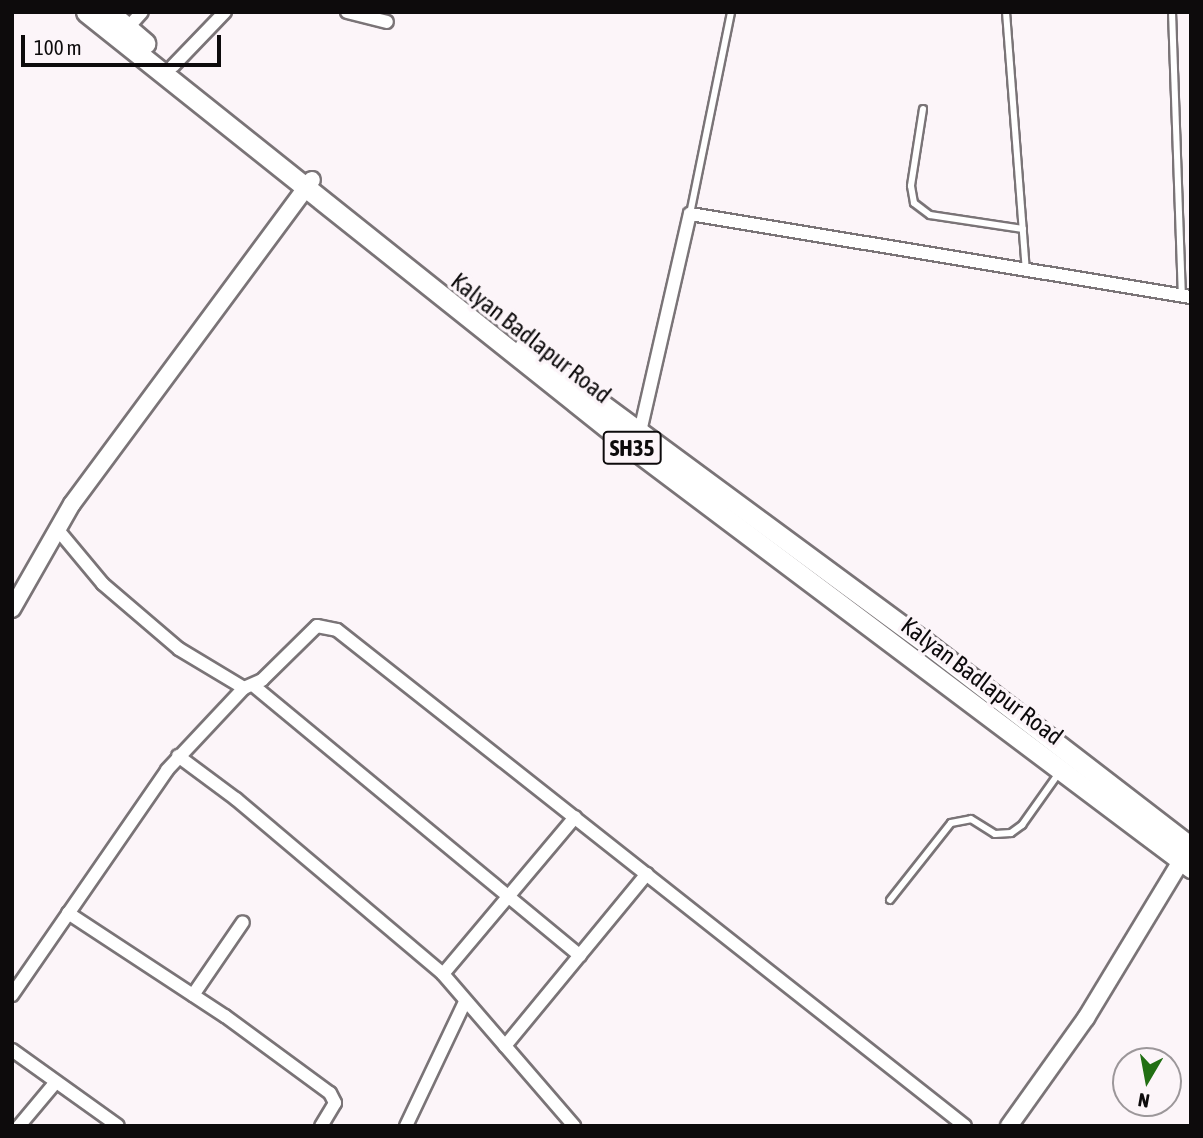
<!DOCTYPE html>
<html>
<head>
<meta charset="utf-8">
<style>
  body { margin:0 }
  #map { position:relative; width:1203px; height:1138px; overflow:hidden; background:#fcf5f9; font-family:"Asap Condensed",sans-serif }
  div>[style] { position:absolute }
  .roads { filter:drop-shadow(2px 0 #7a7477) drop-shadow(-2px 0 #7a7477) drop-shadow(0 2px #7a7477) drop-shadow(0 -2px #7a7477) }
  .lane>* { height:6px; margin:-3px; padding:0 3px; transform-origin:3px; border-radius:3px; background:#fff }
  .street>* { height:12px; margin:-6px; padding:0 6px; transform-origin:6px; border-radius:6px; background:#fff }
  .secondary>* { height:16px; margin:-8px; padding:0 8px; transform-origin:8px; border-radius:8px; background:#fff }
  .primary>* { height:19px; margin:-9.5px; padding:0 9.5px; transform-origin:9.5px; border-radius:9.5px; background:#fff }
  span { translate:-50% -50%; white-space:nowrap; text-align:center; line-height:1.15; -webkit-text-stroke:7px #fcf5f9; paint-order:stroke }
  .shield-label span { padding:2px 5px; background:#fcf5f9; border:2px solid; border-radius:5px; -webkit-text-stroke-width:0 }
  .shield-label { font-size:23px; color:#0d0b0c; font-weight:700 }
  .street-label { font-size:24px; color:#0d0b0c }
  .frame { position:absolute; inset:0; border:14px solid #0d0b0c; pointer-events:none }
  .north { position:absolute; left:1112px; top:1047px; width:70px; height:70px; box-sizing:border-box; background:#fcf5f9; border:2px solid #9c979a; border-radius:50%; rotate:190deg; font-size:19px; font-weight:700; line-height:28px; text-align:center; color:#0d0b0c }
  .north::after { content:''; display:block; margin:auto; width:24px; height:32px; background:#226f14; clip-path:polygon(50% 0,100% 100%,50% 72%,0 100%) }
  .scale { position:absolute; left:21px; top:35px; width:200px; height:32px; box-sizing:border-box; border:4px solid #0d0b0c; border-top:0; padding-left:9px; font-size:21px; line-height:24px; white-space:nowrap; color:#0d0b0c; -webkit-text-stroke:5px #fcf5f9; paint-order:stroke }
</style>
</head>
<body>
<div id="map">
  <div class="roads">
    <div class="lane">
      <i style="left:1006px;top:12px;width:258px;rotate:85.6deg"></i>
      <i style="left:1172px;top:12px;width:283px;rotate:88deg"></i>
      <i style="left:923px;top:109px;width:78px;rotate:98.9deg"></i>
      <i style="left:911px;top:186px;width:17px;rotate:80deg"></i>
      <i style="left:914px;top:203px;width:20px;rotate:37deg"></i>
      <i style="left:930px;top:215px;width:94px;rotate:8.6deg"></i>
      <i style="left:690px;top:214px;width:206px;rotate:-78.5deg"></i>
      <i style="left:890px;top:900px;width:98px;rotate:-51.6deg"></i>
      <i style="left:951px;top:823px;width:20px;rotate:-11deg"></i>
      <i style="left:971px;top:819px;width:28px;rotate:32deg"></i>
      <i style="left:995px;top:834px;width:16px;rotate:-4deg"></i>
      <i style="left:1011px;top:833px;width:14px;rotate:-36deg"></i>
      <i style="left:1022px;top:825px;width:64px;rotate:-54.6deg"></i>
    </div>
    <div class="street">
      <i style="left:347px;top:12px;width:41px;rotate:14deg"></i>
      <i style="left:123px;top:33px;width:28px;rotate:-48deg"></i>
      <i style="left:173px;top:66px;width:75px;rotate:-46.1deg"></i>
      <i style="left:639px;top:436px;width:228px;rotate:-77.1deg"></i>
      <i style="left:690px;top:214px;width:508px;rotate:9.41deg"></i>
      <i style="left:58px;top:530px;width:70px;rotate:50.2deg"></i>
      <i style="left:103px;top:584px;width:100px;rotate:40.5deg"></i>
      <i style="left:179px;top:649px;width:76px;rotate:31deg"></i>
      <i style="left:244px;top:688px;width:20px;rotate:-24deg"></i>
      <i style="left:262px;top:680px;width:77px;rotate:-44.5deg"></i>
      <i style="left:317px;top:626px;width:20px;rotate:11deg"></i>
      <i style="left:337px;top:630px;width:800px;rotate:38.3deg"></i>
      <i style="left:254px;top:686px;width:423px;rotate:39.6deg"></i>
      <i style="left:178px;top:756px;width:72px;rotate:36.6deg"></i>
      <i style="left:236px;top:799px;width:271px;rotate:40.2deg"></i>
      <i style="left:443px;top:974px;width:201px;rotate:49.2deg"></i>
      <i style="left:68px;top:913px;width:188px;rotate:33.3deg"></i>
      <i style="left:225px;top:1016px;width:130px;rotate:36.3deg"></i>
      <i style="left:330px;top:1093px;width:11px;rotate:63deg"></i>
      <i style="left:335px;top:1103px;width:27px;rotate:121deg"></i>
      <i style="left:443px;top:974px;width:205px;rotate:-49.9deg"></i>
      <i style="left:12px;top:995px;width:273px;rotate:-55.4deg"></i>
      <i style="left:167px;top:770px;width:112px;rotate:-46.8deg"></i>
      <i style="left:193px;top:995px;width:88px;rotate:-55.6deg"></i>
      <i style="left:505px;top:1046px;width:223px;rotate:-50.5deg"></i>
      <i style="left:12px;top:1050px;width:130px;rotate:35.6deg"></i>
      <i style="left:19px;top:1126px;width:56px;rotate:-50.1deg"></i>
      <i style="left:406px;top:1126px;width:137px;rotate:-64.6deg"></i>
    </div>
    <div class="secondary">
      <i style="left:12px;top:609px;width:121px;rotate:-60.3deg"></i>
      <i style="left:72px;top:504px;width:403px;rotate:-53.5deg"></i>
      <i style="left:1009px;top:1126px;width:133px;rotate:-54.5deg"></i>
      <i style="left:1086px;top:1018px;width:195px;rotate:-58.8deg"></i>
    </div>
    <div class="primary">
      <i style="left:86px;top:12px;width:702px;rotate:38.58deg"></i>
      <i style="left:635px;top:450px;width:696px;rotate:36.94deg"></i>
      <i style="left:109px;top:12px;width:48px;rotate:40.7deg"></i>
      <i style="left:524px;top:347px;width:494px;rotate:36.4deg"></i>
      <i style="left:922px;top:640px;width:339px;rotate:37.6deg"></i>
    </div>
  </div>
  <div class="shield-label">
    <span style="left:632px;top:448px">SH35</span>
  </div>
  <div class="street-label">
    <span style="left:531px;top:338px;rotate:38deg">Kalyan Badlapur Road</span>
    <span style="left:982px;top:681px;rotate:37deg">Kalyan Badlapur Road</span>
  </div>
  <div class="frame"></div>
  <div class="north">N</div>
  <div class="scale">100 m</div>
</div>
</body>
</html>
